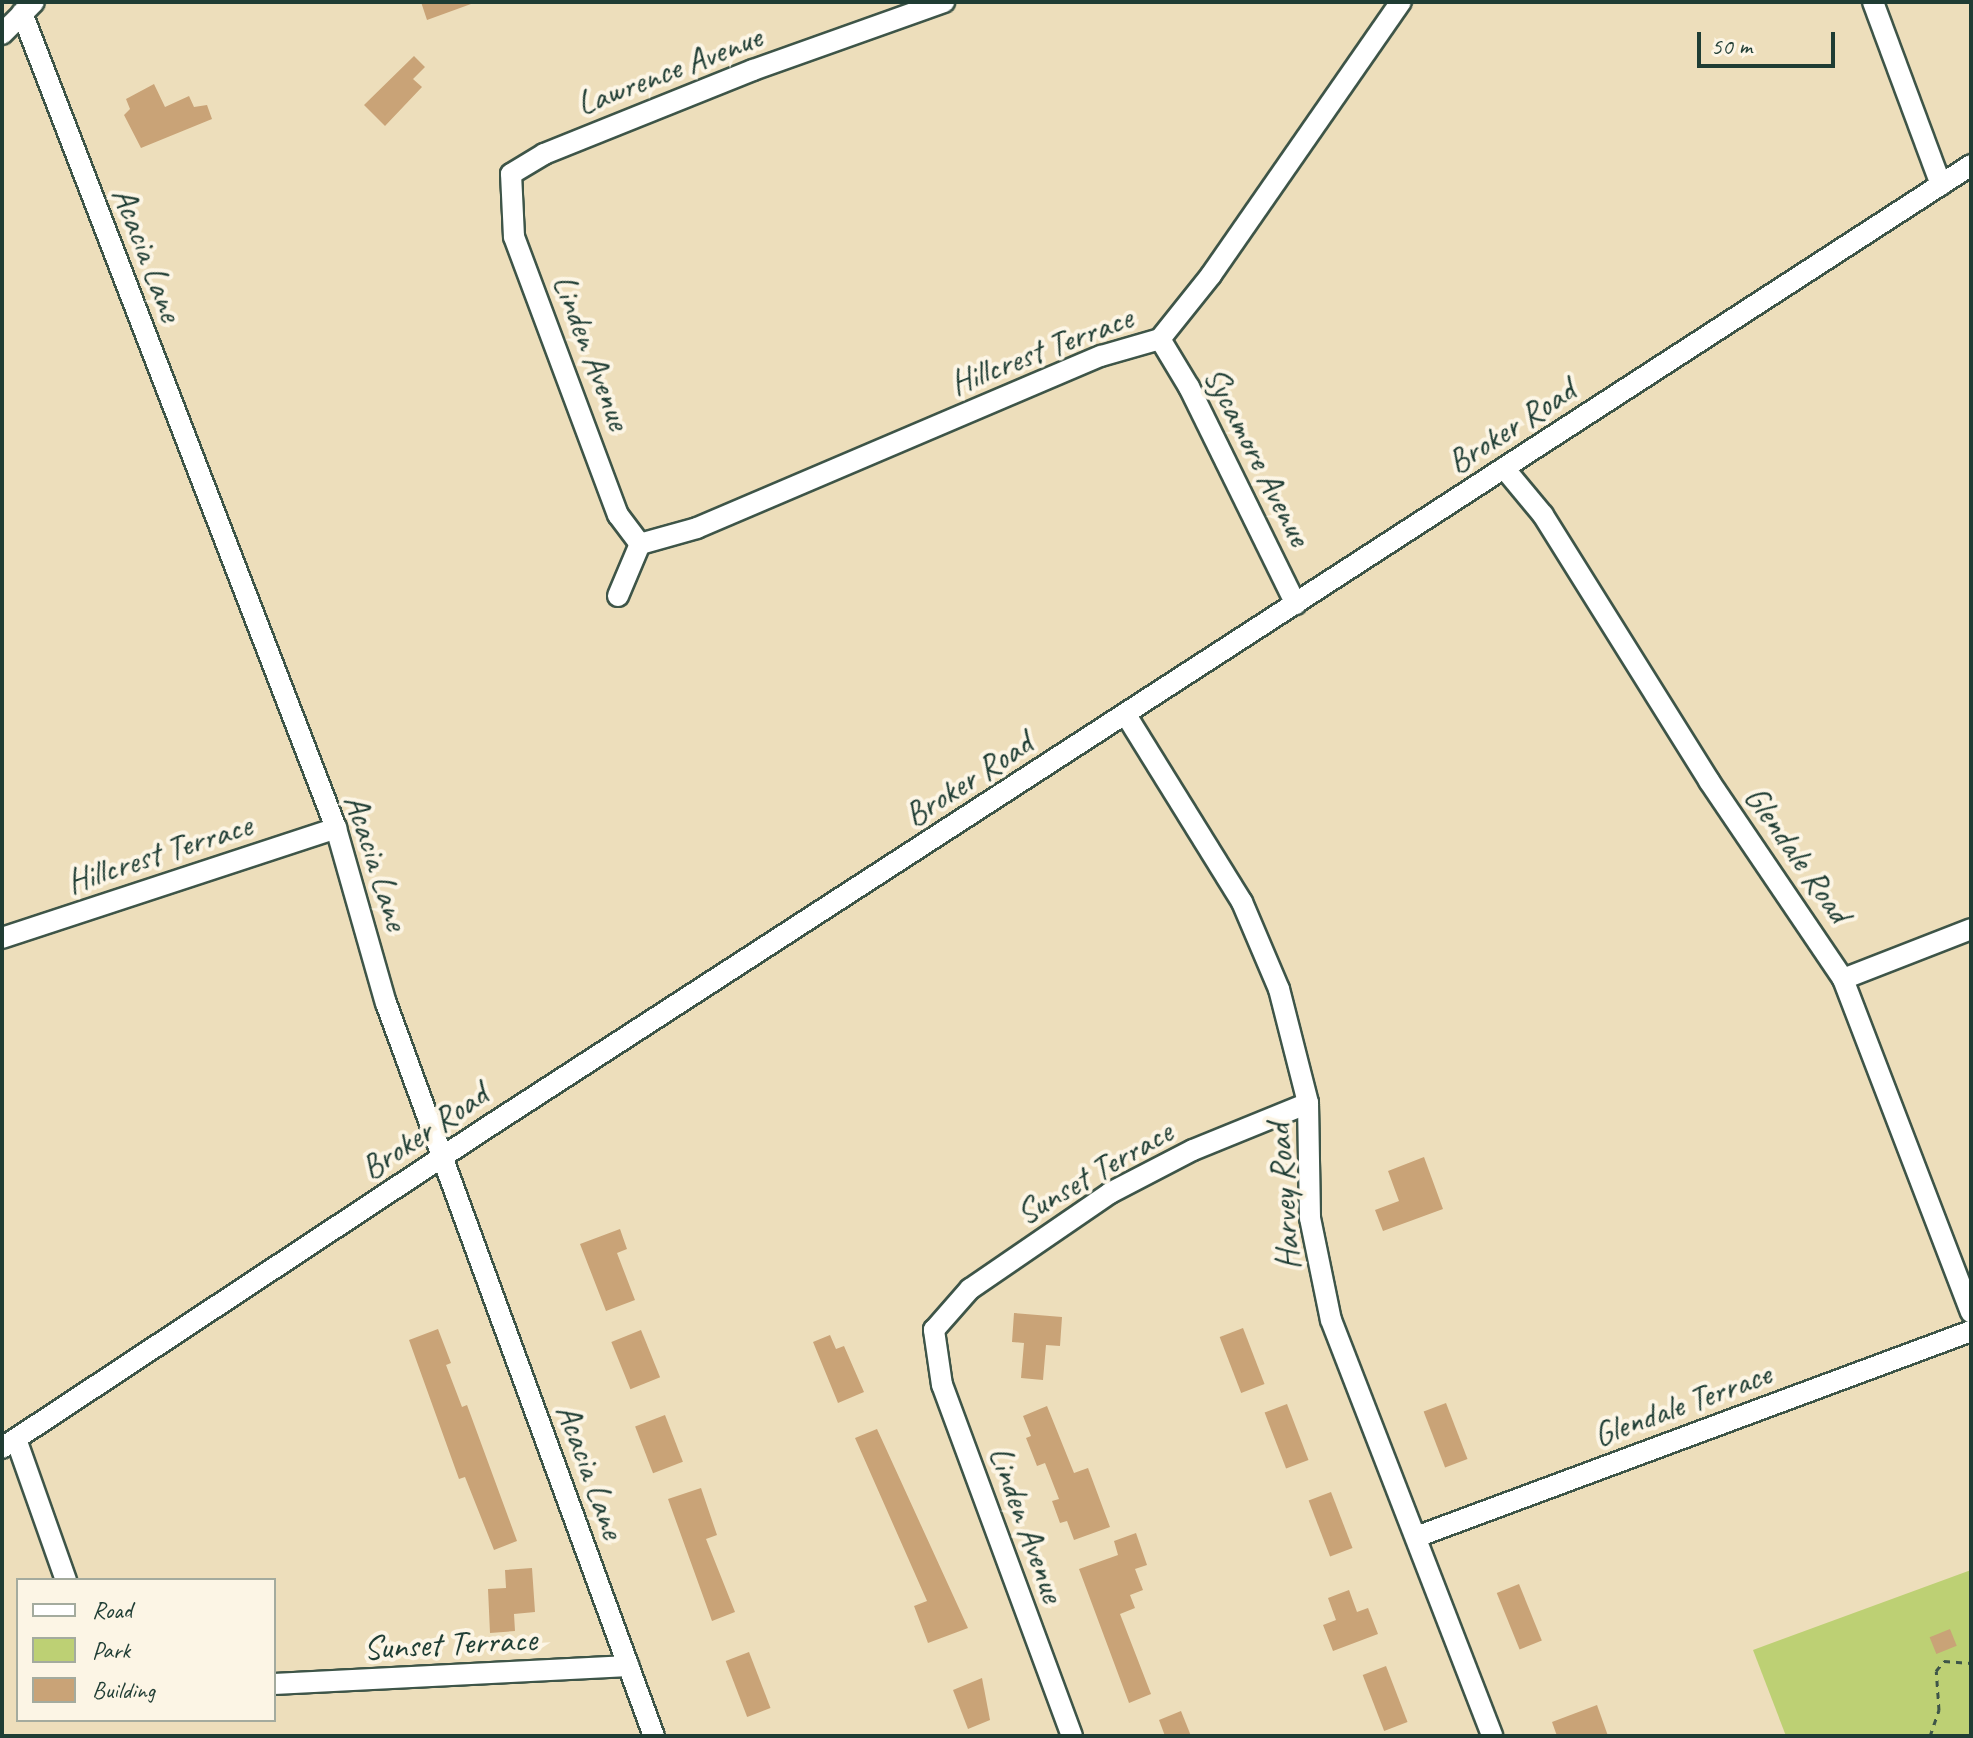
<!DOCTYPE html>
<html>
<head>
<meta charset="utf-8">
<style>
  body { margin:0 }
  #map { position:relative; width:1973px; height:1738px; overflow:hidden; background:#eddebb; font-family:Caveat,sans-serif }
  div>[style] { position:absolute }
  .green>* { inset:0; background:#bdd074 }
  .building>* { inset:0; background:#c9a377; transform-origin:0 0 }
  .path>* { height:3px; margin-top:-1.5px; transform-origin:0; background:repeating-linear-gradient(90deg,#3e5548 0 6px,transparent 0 12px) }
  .roads { filter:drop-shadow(2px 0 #3e5548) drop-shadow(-2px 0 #3e5548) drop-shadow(0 2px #3e5548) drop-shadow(0 -2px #3e5548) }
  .minor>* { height:20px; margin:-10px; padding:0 10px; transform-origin:10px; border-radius:10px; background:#fff }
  span { translate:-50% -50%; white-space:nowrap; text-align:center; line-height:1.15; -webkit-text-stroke:8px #fcf5e5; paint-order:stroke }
  .street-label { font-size:34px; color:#1f3d34 }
  .frame { position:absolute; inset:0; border:4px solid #1f3d34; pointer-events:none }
  .legend { position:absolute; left:16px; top:1578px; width:260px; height:144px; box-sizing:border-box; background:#fcf5e5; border:2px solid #a4ab9e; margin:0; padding:10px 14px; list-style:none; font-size:24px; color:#1f3d34 }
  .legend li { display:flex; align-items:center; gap:16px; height:40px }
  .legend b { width:40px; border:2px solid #a4ab9e }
  .scale { position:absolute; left:1697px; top:32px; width:138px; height:36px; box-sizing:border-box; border:4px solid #1f3d34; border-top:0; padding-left:10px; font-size:24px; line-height:28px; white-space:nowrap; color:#1f3d34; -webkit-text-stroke:6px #fcf5e5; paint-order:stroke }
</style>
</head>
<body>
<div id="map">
  <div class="green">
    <i style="clip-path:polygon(1971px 1570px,1971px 1736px,1786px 1736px,1753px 1650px)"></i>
  </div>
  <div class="building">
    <i style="clip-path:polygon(421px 2px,471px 2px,471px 4px,427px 20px)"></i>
    <i style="clip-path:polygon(414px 56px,425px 67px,413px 79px,422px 87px,385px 126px,364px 105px)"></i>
    <i style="clip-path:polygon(154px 84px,165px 107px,189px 96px,194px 107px,207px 105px,212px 119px,141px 148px,124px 115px,130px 109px,126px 99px)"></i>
    <i style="clip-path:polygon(1424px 1157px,1443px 1209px,1383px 1231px,1375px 1210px,1399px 1201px,1388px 1171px)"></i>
    <i style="clip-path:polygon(620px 1229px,627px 1249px,617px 1253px,635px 1300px,606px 1311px,580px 1244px)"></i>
    <i style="clip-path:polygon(1014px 1313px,1062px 1317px,1060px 1346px,1046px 1345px,1043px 1380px,1021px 1378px,1024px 1343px,1012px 1342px)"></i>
    <i style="left:1243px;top:1328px;width:60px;height:25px;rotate:69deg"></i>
    <i style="clip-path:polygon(438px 1329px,451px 1363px,446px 1365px,462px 1407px,467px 1405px,517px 1541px,494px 1550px,465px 1477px,459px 1479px,409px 1340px)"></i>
    <i style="left:641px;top:1330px;width:51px;height:32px;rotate:68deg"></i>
    <i style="clip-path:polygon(830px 1335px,836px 1349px,844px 1346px,864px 1392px,838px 1403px,813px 1342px)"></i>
    <i style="left:1446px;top:1403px;width:60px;height:24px;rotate:69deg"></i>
    <i style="left:1287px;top:1404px;width:60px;height:24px;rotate:69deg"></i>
    <i style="clip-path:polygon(1047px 1406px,1074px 1473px,1088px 1468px,1110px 1527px,1074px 1540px,1067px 1521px,1060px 1523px,1052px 1501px,1059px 1499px,1045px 1463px,1037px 1466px,1026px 1438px,1031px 1436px,1023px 1416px)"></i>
    <i style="left:665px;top:1415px;width:50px;height:32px;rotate:69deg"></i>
    <i style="clip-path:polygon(877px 1429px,968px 1628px,928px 1643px,914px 1606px,927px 1601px,855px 1438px)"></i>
    <i style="clip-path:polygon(701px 1488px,717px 1535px,706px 1539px,735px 1612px,712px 1621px,668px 1499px)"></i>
    <i style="left:1331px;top:1492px;width:60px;height:24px;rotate:69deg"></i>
    <i style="clip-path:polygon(1136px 1533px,1147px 1565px,1135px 1569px,1143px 1590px,1130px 1595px,1135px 1608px,1120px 1614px,1151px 1694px,1129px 1703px,1079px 1569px,1118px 1555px,1114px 1541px)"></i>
    <i style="clip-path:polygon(532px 1568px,535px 1612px,514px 1614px,515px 1631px,490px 1633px,488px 1589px,506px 1588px,505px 1570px)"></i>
    <i style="left:1519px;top:1584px;width:61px;height:24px;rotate:68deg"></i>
    <i style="clip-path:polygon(1349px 1590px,1357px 1612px,1368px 1608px,1378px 1634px,1333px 1651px,1323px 1625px,1336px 1620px,1328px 1598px)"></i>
    <i style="left:1950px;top:1629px;width:18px;height:22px;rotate:68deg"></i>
    <i style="left:749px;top:1652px;width:60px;height:25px;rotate:69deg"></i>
    <i style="left:1386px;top:1666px;width:60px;height:25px;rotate:69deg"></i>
    <i style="clip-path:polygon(982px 1678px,990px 1720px,968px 1729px,953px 1690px)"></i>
    <i style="clip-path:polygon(1597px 1705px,1608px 1736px,1557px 1736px,1552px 1722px)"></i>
    <i style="clip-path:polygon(1181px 1711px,1191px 1736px,1165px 1736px,1159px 1720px)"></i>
  </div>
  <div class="path">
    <i style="left:1930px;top:1736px;width:28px;rotate:-71deg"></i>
    <i style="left:1939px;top:1710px;width:39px;rotate:-94deg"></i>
    <i style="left:1936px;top:1671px;width:13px;rotate:-51deg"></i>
    <i style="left:1944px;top:1661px;width:27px;rotate:4deg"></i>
  </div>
  <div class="roads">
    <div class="minor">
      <i style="left:1873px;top:2px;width:195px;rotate:69.6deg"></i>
      <i style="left:22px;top:13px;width:873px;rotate:68.93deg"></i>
      <i style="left:336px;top:828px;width:182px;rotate:74.1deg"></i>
      <i style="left:386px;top:1003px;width:780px;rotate:69.92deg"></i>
      <i style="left:2px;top:34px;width:45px;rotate:-45deg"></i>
      <i style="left:1160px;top:339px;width:56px;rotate:58.9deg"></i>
      <i style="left:1189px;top:387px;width:242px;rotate:63.8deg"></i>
      <i style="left:1504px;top:468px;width:61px;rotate:50.3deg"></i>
      <i style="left:1543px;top:515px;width:314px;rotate:58deg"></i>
      <i style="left:1709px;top:781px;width:239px;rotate:55.9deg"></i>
      <i style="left:1843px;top:979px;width:357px;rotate:69deg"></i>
      <i style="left:640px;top:544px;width:59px;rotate:-15.7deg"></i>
      <i style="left:697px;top:528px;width:439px;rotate:-23.1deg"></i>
      <i style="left:1101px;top:356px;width:61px;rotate:-16.1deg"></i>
      <i style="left:1160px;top:339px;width:82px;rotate:-51.4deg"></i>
      <i style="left:1211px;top:275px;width:333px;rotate:-55.2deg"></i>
      <i style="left:640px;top:544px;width:36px;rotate:-127deg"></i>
      <i style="left:618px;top:515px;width:297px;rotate:-110.5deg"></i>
      <i style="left:514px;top:237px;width:63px;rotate:-92.7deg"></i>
      <i style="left:511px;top:174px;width:39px;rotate:-31deg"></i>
      <i style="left:544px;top:154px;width:225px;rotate:-21.9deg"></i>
      <i style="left:753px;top:70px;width:203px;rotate:-19.6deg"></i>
      <i style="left:618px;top:596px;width:56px;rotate:-67.1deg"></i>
      <i style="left:1126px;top:715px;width:220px;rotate:58.2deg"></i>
      <i style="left:1242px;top:902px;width:95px;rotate:67deg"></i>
      <i style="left:1279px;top:989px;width:118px;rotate:75.7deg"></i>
      <i style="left:1308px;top:1103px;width:115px;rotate:89deg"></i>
      <i style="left:1310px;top:1218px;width:104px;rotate:78.4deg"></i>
      <i style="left:1331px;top:1320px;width:446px;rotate:68.8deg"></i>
      <i style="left:2px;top:938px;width:352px;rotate:-18.2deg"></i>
      <i style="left:1843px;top:979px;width:137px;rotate:-21.3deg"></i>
      <i style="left:16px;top:1439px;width:150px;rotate:70.5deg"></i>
      <i style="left:2px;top:1448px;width:577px;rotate:-33.47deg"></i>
      <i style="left:483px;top:1130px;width:1774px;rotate:-32.96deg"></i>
      <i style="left:1416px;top:1537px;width:592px;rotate:-20.36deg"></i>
      <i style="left:274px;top:1684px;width:355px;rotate:-2.9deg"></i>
      <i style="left:1072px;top:1736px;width:374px;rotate:-110.3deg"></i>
      <i style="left:942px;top:1385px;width:56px;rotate:-98.3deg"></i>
      <i style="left:934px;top:1330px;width:55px;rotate:-48.7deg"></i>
      <i style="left:970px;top:1289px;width:170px;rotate:-34.4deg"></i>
      <i style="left:1110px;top:1193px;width:93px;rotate:-27.4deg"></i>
      <i style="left:1193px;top:1150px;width:124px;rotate:-22.2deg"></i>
    </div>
  </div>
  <div class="street-label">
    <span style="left:669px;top:70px;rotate:-21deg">Lawrence Avenue</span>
    <span style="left:148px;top:254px;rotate:69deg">Acacia Lane</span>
    <span style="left:1041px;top:350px;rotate:-21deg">Hillcrest Terrace</span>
    <span style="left:592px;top:352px;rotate:69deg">Linden Avenue</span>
    <span style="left:1511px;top:426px;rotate:-33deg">Broker Road</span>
    <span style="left:1258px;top:456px;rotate:63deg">Sycamore Avenue</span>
    <span style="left:968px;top:779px;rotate:-33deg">Broker Road</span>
    <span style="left:159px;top:853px;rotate:-18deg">Hillcrest Terrace</span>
    <span style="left:1798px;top:854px;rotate:55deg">Glendale Road</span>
    <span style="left:377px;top:862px;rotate:72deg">Acacia Lane</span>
    <span style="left:424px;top:1131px;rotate:-34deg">Broker Road</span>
    <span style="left:1094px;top:1172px;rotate:-30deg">Sunset Terrace</span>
    <span style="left:1283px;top:1197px;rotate:-94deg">Harvey Road</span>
    <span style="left:1682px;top:1404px;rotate:-20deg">Glendale Terrace</span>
    <span style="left:591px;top:1471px;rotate:70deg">Acacia Lane</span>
    <span style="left:1027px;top:1524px;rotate:70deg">Linden Avenue</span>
    <span style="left:450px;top:1643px;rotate:-3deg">Sunset Terrace</span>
  </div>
  <div class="frame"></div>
  <ul class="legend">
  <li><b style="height:10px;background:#fff"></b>Road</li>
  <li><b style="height:22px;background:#bdd074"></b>Park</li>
  <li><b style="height:22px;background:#c9a377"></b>Building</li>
  </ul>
  <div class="scale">50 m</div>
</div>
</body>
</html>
